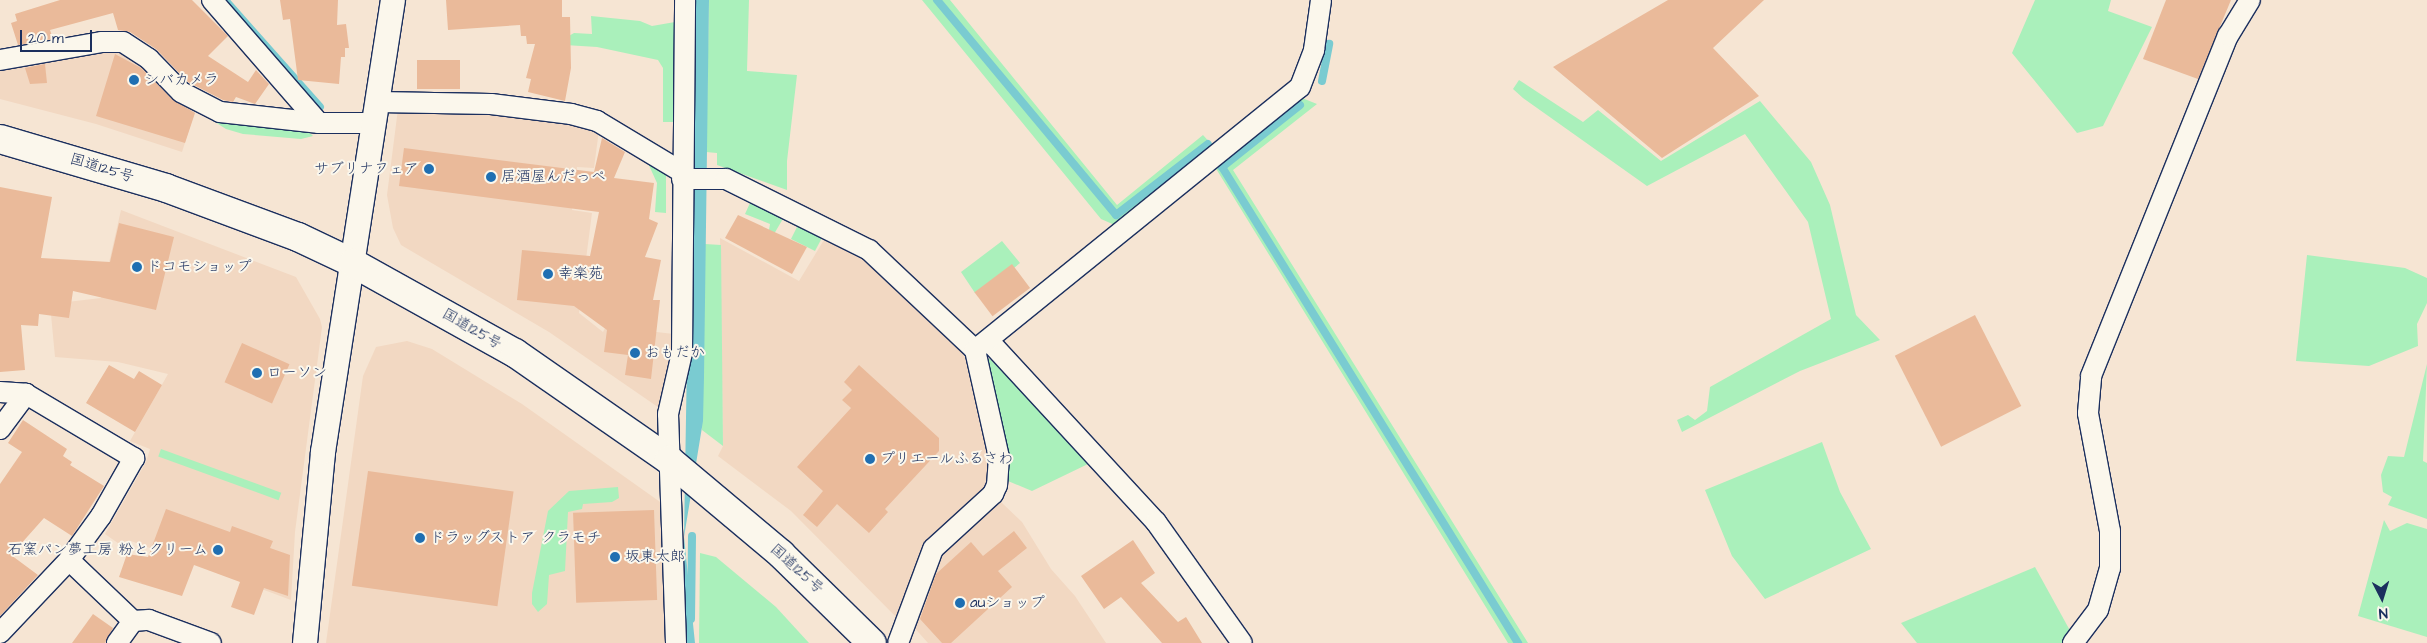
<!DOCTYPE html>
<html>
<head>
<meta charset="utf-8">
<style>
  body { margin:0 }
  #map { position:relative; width:2427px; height:643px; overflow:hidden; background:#f6e5d3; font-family:"Architects Daughter","Klee One",sans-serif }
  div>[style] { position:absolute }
  .built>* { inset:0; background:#f2d8c2 }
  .green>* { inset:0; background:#aaf0bb; transform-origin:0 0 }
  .water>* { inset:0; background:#7acbd1 }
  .stream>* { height:8px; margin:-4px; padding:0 4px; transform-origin:4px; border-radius:4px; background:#7acbd1 }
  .building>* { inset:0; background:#eaba9a; transform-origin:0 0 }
  .roads { filter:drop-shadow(1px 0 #1b2f5e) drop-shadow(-1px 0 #1b2f5e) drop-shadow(0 1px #1b2f5e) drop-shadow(0 -1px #1b2f5e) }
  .minor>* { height:20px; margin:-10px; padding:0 10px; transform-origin:10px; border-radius:10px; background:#fbf7ec }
  .tertiary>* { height:24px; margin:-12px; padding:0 12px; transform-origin:12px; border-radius:12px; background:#fbf7ec }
  .trunk>* { height:28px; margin:-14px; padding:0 14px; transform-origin:14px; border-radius:14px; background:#fbf7ec }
  .dots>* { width:14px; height:14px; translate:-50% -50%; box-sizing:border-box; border:2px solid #fbf7ec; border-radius:50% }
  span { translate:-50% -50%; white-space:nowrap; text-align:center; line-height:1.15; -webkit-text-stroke:4px #fbf7ec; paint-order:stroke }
  .poi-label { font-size:15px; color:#1b2f5e }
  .left { translate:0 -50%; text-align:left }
  .right { translate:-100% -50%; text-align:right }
  .street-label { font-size:15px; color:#1b2f5e }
  .north { position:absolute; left:2357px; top:573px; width:50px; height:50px; -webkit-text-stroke:4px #fbf7ec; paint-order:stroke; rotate:175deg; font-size:14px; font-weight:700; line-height:20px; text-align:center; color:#1b2f5e }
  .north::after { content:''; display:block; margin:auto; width:18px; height:22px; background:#1b2f5e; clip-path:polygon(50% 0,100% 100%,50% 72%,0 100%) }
  .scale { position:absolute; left:20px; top:30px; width:72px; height:22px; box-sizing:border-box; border:2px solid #1b2f5e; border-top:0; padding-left:6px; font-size:15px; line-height:18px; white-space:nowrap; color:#1b2f5e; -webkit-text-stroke:4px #fbf7ec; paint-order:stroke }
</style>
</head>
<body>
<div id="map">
  <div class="built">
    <i style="clip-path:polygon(111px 41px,198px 102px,182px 152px,96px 124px,0 99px,0 60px)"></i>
    <i style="clip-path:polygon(399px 101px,491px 104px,599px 130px,594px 168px,577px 167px,572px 210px,592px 213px,579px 313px,603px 332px,606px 326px,682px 335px,668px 414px,549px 332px,401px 245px,393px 228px,387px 195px)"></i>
    <i style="clip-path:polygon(121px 210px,296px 277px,320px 319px,322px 327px,295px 532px,291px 600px,131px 541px,125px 548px,105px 534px,146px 462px,150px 449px,130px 441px,168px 374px,118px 362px,55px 357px,50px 304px,101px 298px)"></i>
    <i style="clip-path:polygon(830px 230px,975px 350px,997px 485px,933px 549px,904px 625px,791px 511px,718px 456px,723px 446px,720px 238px,799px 281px)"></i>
    <i style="clip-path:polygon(407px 341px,432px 349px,522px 404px,670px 509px,676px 643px,326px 643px,363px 376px,376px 347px)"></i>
    <i style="clip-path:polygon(1001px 502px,1022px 522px,1051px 569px,1075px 596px,1106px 643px,928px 643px,911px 624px,938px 551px)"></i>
  </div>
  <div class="green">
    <i style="clip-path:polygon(709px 0,749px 0,747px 71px,797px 75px,787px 161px,787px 190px,717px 165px,717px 153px,706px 152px)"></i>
    <i style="clip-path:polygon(922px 0,950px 0,1117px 205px,1203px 135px,1213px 146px,1117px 226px,1101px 219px)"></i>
    <i style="clip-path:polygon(2035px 0,2111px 0,2108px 11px,2152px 27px,2103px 126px,2077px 133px,2012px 53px)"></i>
    <i style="clip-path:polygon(591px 16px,640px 21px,652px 26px,675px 22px,674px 122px,663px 122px,663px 68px,658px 60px,597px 47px,565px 45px,567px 37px,574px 33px,592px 34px)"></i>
    <i style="clip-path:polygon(1519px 80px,1583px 122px,1598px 110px,1661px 161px,1760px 101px,1811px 162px,1830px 205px,1856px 315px,1880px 340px,1800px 371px,1682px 432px,1677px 420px,1688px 415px,1695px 420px,1707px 411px,1710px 387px,1831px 319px,1808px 222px,1745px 134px,1647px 186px,1523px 98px,1513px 89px)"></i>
    <i style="clip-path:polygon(1302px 98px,1317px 104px,1233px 170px,1528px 643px,1508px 643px,1215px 167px)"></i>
    <i style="clip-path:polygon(196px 110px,303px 126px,313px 136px,301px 139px,243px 134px,226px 129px)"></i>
    <i style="clip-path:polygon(647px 161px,666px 165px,666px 213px,655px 212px,657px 183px)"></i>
    <i style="clip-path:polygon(750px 203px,784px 217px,774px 234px,769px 230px,770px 224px,745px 214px)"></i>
    <i style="clip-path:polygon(803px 225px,824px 234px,815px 251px,791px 239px,797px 227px)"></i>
    <i style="clip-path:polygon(1002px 241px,1020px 263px,1014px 268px,1012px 265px,975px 293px,961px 272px)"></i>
    <i style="clip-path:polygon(705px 244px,721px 245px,723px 446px,702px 430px)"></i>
    <i style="clip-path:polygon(2307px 255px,2405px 268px,2427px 278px,2427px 303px,2417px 324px,2418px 346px,2369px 366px,2296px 361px)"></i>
    <i style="clip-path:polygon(989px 358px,1047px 419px,1088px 464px,1032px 491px,1008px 481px,1006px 446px,984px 365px)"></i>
    <i style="clip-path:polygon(2427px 364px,2423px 461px,2427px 463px,2427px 519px,2388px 505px,2392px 497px,2383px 492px,2381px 475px,2388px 456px,2404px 457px)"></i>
    <i style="clip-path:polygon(1822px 442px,1840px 492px,1871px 549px,1765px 599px,1732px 556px,1705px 490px)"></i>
    <i style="left:161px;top:449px;width:128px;height:8px;rotate:20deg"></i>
    <i style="clip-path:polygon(618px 487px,619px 498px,612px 502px,583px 504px,582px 509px,568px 512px,565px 571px,549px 575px,547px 604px,538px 612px,532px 604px,532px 593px,548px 511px,569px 491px)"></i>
    <i style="clip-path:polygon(2384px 520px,2390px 531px,2407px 523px,2427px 529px,2427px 637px,2358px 616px)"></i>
    <i style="clip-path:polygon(700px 553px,716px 557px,776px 607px,809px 643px,699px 643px)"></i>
    <i style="clip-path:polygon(2035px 567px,2073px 636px,2066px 643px,1917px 643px,1901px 623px)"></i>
  </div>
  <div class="water">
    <i style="clip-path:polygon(693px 0,709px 0,704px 377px,703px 421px,684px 537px,695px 643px,683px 643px,684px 537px)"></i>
  </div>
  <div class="stream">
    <i style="left:225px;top:0;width:143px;rotate:48.4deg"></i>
    <i style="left:937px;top:0;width:280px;rotate:50.2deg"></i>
    <i style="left:1116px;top:215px;width:116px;rotate:-37.7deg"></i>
    <i style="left:1322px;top:81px;width:38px;rotate:-79deg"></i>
    <i style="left:1300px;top:105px;width:100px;rotate:141.5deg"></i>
    <i style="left:1222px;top:167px;width:561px;rotate:58.12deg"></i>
    <i style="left:691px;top:619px;width:83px;rotate:-89.3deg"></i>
  </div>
  <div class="building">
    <i style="clip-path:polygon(60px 0,192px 0,228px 36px,208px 56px,248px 82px,256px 70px,269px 84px,255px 104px,236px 97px,233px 102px,223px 100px,188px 82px,156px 49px,130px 32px,118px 30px,113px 13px,50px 30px,53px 39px,18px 45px,11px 23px,17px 21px,15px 14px)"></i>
    <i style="clip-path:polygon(280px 0,338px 0,337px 25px,346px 24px,349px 48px,345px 48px,345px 57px,341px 57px,339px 84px,298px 80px,290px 19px,283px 20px)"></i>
    <i style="clip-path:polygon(446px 0,562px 0,562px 17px,570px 17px,571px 68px,565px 101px,528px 92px,531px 79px,526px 78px,535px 44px,527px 44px,526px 36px,521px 36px,520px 25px,448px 30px)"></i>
    <i style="clip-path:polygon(1668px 0,1764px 0,1713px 48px,1759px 96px,1662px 158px,1553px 67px)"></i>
    <i style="clip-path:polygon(2166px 0,2231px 0,2198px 79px,2143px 59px)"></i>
    <i style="clip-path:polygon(115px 54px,141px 68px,173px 100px,195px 113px,185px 143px,96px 116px)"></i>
    <i style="left:417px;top:60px;width:43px;height:29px"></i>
    <i style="clip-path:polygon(45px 64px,47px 83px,30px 84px,25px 68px)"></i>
    <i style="clip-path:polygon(602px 138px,625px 152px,614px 178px,654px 183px,649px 219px,658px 223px,645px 257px,661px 260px,653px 300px,660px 300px,651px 379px,625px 375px,628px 355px,604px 352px,607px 330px,574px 306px,517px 300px,522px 250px,590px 256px,599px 212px,399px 186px,404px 148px,594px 172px)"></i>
    <i style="clip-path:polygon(0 187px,52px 197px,41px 258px,110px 262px,119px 223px,174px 237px,156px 310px,73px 291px,69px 318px,39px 314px,38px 326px,21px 325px,25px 370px,0 372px)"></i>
    <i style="clip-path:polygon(738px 215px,807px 247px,792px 274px,725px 238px)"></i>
    <i style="left:1012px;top:264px;width:30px;height:47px;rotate:53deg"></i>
    <i style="left:1975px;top:315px;width:102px;height:90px;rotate:63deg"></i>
    <i style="left:242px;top:343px;width:52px;height:43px;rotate:24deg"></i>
    <i style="clip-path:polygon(109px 365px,134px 379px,139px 371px,162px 385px,135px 432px,86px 403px)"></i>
    <i style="clip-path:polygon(859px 365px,939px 438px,939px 451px,885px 509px,888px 512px,869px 533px,837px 504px,817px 527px,803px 515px,823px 491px,797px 467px,851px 408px,842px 400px,852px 390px,844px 382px)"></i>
    <i style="clip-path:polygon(23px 420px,67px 449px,63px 456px,72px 462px,70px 465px,104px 486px,72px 536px,44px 518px,11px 555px,38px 575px,0 616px,0 484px,22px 452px,8px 443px)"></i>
    <i style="left:368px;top:471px;width:147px;height:116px;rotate:8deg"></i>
    <i style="clip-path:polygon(166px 509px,230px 532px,232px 526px,273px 541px,270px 548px,290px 555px,288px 596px,264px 588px,254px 615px,231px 607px,240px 582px,194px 565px,182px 596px,119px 577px,127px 554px,148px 557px)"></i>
    <i style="left:654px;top:510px;width:90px;height:81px;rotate:88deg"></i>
    <i style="clip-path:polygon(1014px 531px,1027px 548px,998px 571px,1012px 587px,951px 643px,942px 643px,920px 619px,936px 574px,971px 542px,983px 556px)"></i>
    <i style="clip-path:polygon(1133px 540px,1155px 573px,1141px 583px,1178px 622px,1186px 617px,1202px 643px,1162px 643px,1121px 597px,1104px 609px,1081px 576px)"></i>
    <i style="clip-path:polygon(93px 614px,113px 628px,105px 643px,72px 643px)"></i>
  </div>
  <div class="roads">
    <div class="minor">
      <i style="left:212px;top:0;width:163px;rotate:49deg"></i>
      <i style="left:319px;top:123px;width:56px"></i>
      <i style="left:0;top:60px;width:104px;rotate:-10deg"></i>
      <i style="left:102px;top:42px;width:21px"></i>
      <i style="left:123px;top:42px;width:31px;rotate:33deg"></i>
      <i style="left:149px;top:59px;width:46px;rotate:45.9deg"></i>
      <i style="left:181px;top:92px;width:44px;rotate:27.1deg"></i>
      <i style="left:220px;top:112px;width:100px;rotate:6.3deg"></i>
      <i style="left:378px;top:102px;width:113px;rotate:1deg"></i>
      <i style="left:491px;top:104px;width:81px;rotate:7.1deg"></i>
      <i style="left:571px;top:114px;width:27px;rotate:15deg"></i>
      <i style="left:597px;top:121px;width:99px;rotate:31deg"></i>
      <i style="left:682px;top:179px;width:44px"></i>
      <i style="left:726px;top:179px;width:160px;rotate:26.4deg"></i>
      <i style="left:869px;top:250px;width:146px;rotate:43.3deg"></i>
      <i style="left:975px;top:350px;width:110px;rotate:77.4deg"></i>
      <i style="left:999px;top:457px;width:28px;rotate:94deg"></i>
      <i style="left:997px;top:485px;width:10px;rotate:114deg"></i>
      <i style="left:993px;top:494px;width:81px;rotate:137.5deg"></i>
      <i style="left:933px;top:549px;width:100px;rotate:110.4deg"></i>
      <i style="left:988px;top:340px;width:248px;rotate:47.3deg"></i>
      <i style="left:1156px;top:522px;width:148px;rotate:54.6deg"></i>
      <i style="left:975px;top:350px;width:418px;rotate:-39deg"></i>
      <i style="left:1300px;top:87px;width:40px;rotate:-69deg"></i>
      <i style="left:1314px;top:50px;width:50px;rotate:-82deg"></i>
      <i style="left:0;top:392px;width:26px;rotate:4deg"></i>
      <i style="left:0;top:429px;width:44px;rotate:-53.4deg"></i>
      <i style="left:26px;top:394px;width:126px;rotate:30.7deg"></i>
      <i style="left:134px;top:458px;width:67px;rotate:119.6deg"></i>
      <i style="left:101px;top:516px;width:54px;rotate:126deg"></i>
      <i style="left:0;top:633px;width:100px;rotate:-46.6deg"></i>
      <i style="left:69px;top:560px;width:88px;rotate:43.6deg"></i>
      <i style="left:117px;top:643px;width:27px;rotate:-54deg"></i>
      <i style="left:133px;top:621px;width:16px;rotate:-4deg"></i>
      <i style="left:149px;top:620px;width:66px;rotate:20.4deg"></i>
      <i style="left:676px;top:643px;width:229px;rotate:-92deg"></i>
      <i style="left:668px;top:414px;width:63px;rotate:-77.1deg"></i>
      <i style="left:682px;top:353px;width:353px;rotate:-89.5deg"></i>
      <i style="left:2073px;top:643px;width:41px;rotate:-52.9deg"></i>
      <i style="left:2098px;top:610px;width:44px;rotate:-74.1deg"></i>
      <i style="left:2110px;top:568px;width:37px;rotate:-90deg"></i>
      <i style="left:2110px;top:531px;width:120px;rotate:-100.6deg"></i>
      <i style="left:2088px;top:413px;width:37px;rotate:-85deg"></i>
      <i style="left:2091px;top:376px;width:367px;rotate:-68.1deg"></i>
      <i style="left:2228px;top:36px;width:42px;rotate:-58.6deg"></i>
    </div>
    <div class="tertiary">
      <i style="left:305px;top:643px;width:192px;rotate:-84.6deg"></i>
      <i style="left:323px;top:452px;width:457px;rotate:-81.2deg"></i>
    </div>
    <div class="trunk">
      <i style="left:0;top:139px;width:173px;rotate:16.4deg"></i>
      <i style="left:166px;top:188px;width:141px;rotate:20.4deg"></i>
      <i style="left:298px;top:237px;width:61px;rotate:25.3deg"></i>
      <i style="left:353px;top:263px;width:185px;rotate:29.1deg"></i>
      <i style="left:515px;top:353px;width:188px;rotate:34.8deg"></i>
      <i style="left:669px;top:460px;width:146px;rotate:40deg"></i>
      <i style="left:781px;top:554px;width:127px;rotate:44.4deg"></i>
    </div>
  </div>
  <div class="dots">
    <i style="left:134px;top:80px;background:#1f6fb2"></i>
    <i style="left:429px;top:169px;background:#1f6fb2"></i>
    <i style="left:491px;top:177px;background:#1f6fb2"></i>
    <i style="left:137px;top:267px;background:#1f6fb2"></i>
    <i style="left:548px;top:274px;background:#1f6fb2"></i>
    <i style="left:635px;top:353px;background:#1f6fb2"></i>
    <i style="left:257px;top:373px;background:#1f6fb2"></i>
    <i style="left:870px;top:459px;background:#1f6fb2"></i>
    <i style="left:420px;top:538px;background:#1f6fb2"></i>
    <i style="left:218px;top:550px;background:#1f6fb2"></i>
    <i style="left:615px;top:557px;background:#1f6fb2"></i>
    <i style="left:960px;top:603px;background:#1f6fb2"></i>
  </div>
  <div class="poi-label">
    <span class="left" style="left:144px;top:80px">シバカメラ</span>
    <span class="right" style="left:419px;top:169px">サブリナフェア</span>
    <span class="left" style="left:501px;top:177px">居酒屋んだっぺ</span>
    <span class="left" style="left:147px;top:267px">ドコモショップ</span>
    <span class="left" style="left:558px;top:274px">幸楽苑</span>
    <span class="left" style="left:645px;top:353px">おもだか</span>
    <span class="left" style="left:267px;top:373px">ローソン</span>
    <span class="left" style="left:880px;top:459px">プリエールふるさわ</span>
    <span class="left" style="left:430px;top:538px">ドラッグストア クラモチ</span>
    <span class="right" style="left:208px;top:550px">石窯パン夢工房 粉とクリーム</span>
    <span class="left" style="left:625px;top:557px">坂東太郎</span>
    <span class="left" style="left:970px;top:603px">auショップ</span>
  </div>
  <div class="street-label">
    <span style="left:102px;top:168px;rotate:17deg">国道125号</span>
    <span style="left:472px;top:329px;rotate:30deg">国道125号</span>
    <span style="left:797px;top:569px;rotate:42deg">国道125号</span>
  </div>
  <div class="north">N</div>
  <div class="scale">20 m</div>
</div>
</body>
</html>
